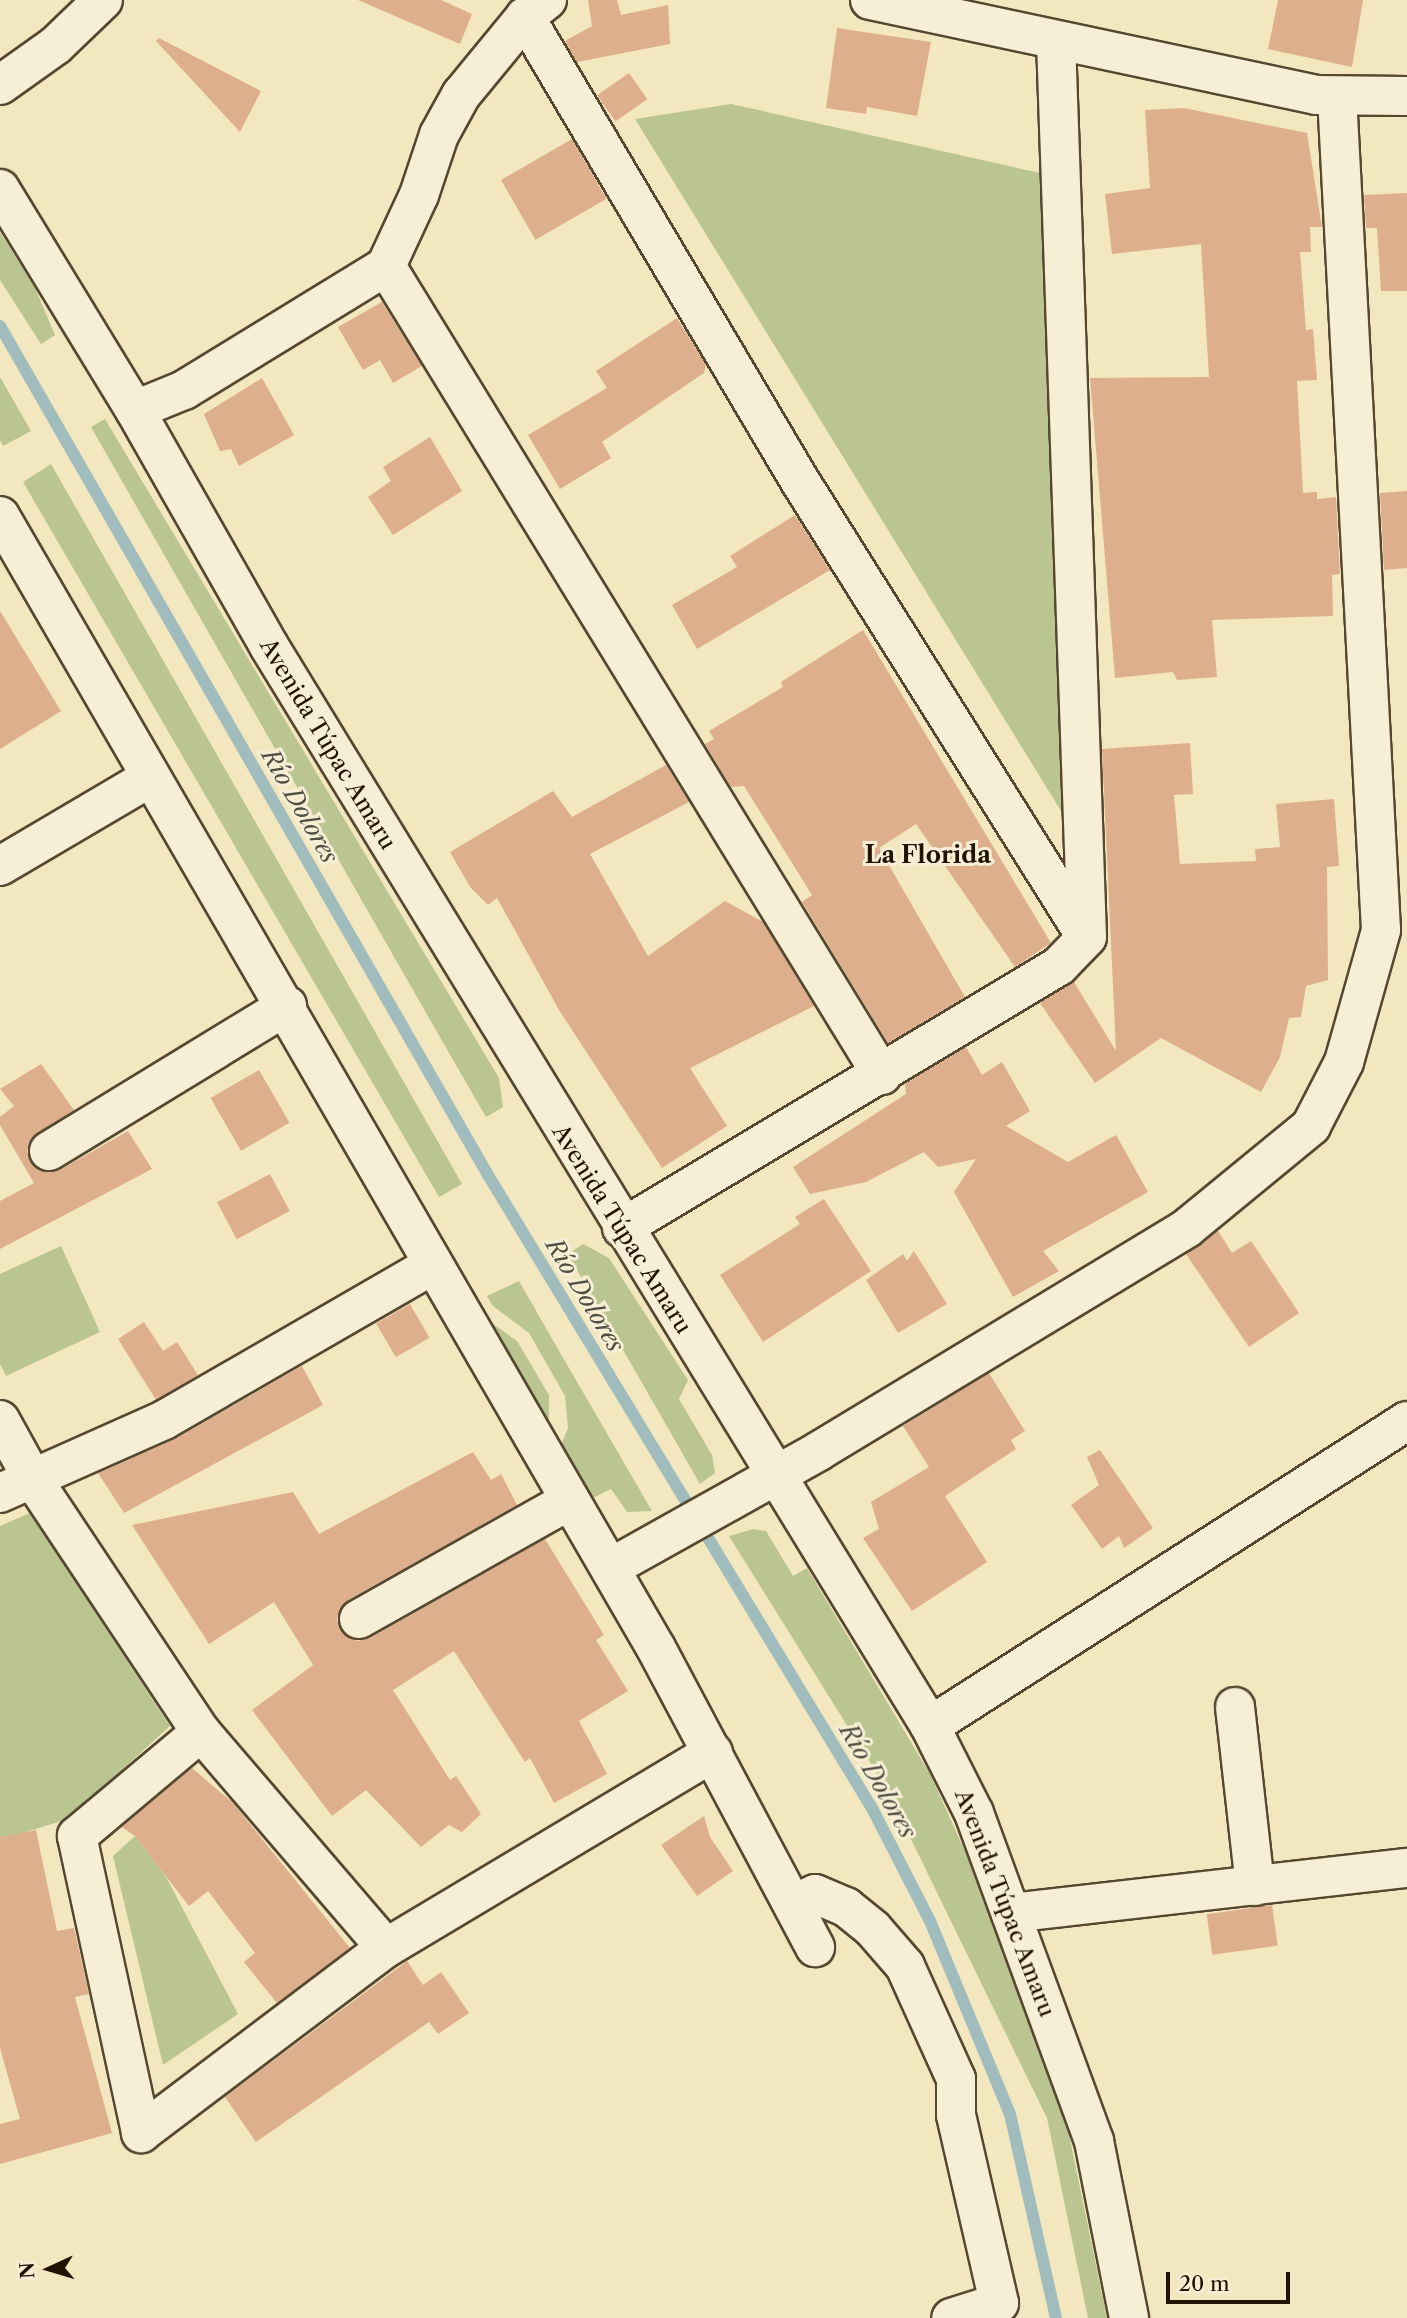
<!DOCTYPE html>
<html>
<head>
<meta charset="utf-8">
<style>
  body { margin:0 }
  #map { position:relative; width:1407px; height:2318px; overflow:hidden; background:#f3e7bf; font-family:"Libre Caslon Text",serif }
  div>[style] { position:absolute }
  .green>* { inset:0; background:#bbc591 }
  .stream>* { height:12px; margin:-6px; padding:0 6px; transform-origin:6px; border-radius:6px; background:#a1bcbd }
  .building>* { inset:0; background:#deaf8c; transform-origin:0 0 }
  .roads { filter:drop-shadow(2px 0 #564830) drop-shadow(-2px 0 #564830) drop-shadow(0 2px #564830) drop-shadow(0 -2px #564830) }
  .minor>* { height:38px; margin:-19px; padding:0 19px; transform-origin:19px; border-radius:19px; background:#f7efd5 }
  span { translate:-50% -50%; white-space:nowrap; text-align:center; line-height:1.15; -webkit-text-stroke:6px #f7efd5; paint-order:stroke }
  .street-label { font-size:23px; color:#221300 }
  .water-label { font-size:24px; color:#4e4e42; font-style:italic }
  .neighbourhood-label { font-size:24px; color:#221300; font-weight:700 }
  .north { position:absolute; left:14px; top:2234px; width:70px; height:70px; -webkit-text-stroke:5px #f7efd5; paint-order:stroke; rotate:266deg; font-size:19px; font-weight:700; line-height:28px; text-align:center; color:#221300 }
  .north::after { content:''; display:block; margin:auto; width:24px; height:32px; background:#221300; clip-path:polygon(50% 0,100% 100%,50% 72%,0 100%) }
  .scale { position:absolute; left:1166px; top:2272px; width:124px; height:32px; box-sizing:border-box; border:4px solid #221300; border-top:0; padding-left:9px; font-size:21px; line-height:24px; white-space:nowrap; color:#221300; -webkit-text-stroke:5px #f7efd5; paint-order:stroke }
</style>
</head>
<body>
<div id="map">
  <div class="green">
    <i style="clip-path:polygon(731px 104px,1049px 175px,1074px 832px,635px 119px)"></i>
    <i style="clip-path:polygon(0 232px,35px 288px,55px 335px,41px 344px,0 280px)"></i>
    <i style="clip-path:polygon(0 377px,31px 431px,3px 446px,0 440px)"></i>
    <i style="clip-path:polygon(105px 419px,499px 1078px,503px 1107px,486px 1117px,445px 1046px,91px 427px)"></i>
    <i style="clip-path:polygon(51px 464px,462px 1184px,439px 1197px,23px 482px)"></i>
    <i style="clip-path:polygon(583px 1244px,609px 1258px,688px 1380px,679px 1399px,712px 1455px,715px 1473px,700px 1484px,568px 1254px)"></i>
    <i style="clip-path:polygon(61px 1246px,100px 1332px,6px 1376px,0 1364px,0 1274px)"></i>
    <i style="clip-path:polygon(519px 1281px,562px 1356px,652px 1511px,627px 1512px,611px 1489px,589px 1500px,561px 1445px,568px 1428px,565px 1396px,529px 1333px,493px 1306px,487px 1296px)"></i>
    <i style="clip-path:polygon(482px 1316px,517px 1341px,549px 1395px,549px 1425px)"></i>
    <i style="clip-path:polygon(30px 1513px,170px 1726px,68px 1819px,0 1840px,0 1526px)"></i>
    <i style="clip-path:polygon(753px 1529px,766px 1531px,793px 1576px,807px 1568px,930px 1774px,993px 1913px,1065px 2115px,1107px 2318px,1088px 2318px,1047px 2118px,886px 1788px,729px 1536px)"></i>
    <i style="clip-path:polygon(135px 1836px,165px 1875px,238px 2014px,163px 2065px,113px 1856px)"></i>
  </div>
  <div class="stream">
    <i style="left:0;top:326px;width:979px;rotate:60.11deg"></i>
    <i style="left:488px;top:1175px;width:743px;rotate:58.77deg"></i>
    <i style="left:873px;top:1810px;width:125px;rotate:62.8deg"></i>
    <i style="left:930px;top:1921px;width:209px;rotate:67.5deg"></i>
    <i style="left:1010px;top:2114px;width:209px;rotate:77.3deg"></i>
  </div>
  <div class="building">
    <i style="clip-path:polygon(358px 0,441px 0,472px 14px,460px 44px)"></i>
    <i style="clip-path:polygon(588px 0,617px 0,621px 15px,668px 5px,670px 44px,577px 62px,565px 41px,592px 26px)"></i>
    <i style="clip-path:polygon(1278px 0,1363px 0,1352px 67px,1268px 49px)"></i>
    <i style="clip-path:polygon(837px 28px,931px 42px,917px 116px,867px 107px,866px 114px,826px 108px)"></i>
    <i style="clip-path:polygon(159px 38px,261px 91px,240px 132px,156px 41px)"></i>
    <i style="left:629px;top:73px;width:32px;height:39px;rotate:55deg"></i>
    <i style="clip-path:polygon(1184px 108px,1307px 133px,1322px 227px,1310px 227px,1311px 252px,1300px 252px,1306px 330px,1313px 329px,1317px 380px,1297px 381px,1303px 493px,1317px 492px,1317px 499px,1336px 497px,1340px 574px,1332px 575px,1333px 616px,1212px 620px,1217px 677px,1177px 680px,1173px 672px,1115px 678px,1090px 378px,1209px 377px,1201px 244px,1112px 254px,1105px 194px,1150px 188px,1145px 110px)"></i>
    <i style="left:572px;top:139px;width:69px;height:82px;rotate:60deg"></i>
    <i style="clip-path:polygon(1407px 193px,1407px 291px,1381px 291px,1377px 228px,1366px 228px,1364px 195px)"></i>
    <i style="clip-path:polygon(382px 302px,422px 366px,393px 383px,380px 360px,363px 370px,338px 327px)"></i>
    <i style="clip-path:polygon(677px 318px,706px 365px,704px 373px,602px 442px,611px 458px,560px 489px,528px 435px,607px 388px,596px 371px)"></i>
    <i style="clip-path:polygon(262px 378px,294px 435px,239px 466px,231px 449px,220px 451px,204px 414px)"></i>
    <i style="clip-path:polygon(430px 437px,462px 491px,393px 535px,368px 497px,391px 481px,383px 467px)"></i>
    <i style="clip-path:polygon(1407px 491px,1407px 568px,1384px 570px,1380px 493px)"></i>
    <i style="clip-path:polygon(795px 515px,830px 570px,697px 649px,672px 605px,737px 567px,730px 556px)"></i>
    <i style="clip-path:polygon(0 611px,61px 711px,0 749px)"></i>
    <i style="clip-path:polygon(863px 630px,1051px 943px,1015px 967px,916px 824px,879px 848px,965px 997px,888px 1043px,802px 902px,812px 895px,744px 786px,731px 787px,705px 744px,714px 739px,709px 731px,783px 687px,781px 682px)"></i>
    <i style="clip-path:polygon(1190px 743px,1193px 794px,1174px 795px,1180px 864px,1256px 861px,1255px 849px,1280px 847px,1276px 804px,1334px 799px,1339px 866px,1327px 867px,1328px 980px,1306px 986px,1301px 1017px,1289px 1018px,1280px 1057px,1261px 1092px,1161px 1038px,1095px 1083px,1040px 1003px,1074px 982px,1116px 1051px,1102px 749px)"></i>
    <i style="clip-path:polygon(666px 765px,689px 802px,590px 854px,648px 956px,725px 901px,763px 922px,814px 1006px,690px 1068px,727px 1126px,662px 1168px,559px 1010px,497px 898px,488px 905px,470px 887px,450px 852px,553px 791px,572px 817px)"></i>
    <i style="clip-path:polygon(966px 1047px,982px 1075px,1002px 1062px,1030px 1111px,1006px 1126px,1068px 1162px,1116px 1135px,1148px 1192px,1043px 1251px,1059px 1271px,1013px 1297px,954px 1192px,976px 1159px,938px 1167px,924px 1152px,866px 1182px,810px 1194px,793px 1167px,906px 1094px,905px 1084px)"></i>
    <i style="clip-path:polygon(41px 1064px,74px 1110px,30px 1140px,27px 1152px,38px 1170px,60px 1170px,128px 1131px,152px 1169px,0 1249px,0 1201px,34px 1183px,0 1125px,0 1117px,14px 1106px,0 1089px)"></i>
    <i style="left:259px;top:1070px;width:61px;height:56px;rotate:60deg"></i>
    <i style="left:270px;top:1174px;width:42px;height:60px;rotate:62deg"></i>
    <i style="clip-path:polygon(824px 1199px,871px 1271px,763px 1342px,720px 1275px,800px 1224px,795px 1217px)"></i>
    <i style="clip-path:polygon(1218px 1231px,1232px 1253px,1251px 1241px,1299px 1313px,1249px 1347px,1186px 1254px)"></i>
    <i style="clip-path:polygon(914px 1251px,947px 1304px,898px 1333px,866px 1280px,903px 1254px,907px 1261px)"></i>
    <i style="left:410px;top:1304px;width:39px;height:39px;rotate:60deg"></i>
    <i style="clip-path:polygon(144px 1322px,163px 1351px,177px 1342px,198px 1375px,156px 1400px,118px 1339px)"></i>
    <i style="clip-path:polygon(302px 1366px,323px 1405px,124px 1513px,98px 1473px,175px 1439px)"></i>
    <i style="clip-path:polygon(989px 1373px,1025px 1431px,1011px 1440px,1016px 1449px,945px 1496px,987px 1562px,912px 1611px,863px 1538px,879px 1529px,871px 1502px,929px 1467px,903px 1426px)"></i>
    <i style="clip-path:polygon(1100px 1450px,1153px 1528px,1124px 1548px,1119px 1536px,1102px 1549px,1071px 1505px,1099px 1485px,1087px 1457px)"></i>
    <i style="clip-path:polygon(473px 1452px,491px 1480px,501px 1474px,517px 1505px,348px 1600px,337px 1618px,340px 1630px,358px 1641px,370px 1638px,545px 1539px,604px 1635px,596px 1640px,628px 1691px,579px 1721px,607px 1774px,554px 1803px,530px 1758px,525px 1762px,454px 1651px,393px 1690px,450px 1780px,456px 1776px,481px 1814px,462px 1832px,449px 1825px,421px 1847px,366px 1790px,332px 1816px,252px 1710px,313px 1665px,274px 1602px,209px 1644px,132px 1525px,293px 1492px,319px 1534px)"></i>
    <i style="clip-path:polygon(192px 1768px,233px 1803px,350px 1948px,277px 2003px,244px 1962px,255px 1953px,208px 1891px,189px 1906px,135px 1836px,122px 1827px)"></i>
    <i style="clip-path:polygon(704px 1816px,710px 1837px,733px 1871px,697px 1896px,661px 1845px)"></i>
    <i style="clip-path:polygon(36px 1830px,57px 1931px,74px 1928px,89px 1994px,75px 1997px,112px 2133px,0 2164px,0 2124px,20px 2119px,0 2048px,0 1837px)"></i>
    <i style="left:1272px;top:1905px;width:41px;height:66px;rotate:82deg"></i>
    <i style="clip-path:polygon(407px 1961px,423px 1985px,441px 1972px,469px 2013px,438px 2034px,429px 2022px,256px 2142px,225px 2097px)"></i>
  </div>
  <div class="roads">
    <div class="minor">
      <i style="left:870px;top:0;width:456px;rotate:12deg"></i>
      <i style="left:1316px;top:95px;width:91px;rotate:0.6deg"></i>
      <i style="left:525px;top:17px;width:539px;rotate:59.35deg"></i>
      <i style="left:800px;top:481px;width:536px;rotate:57.88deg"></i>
      <i style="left:0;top:85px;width:69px;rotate:-35.5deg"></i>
      <i style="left:56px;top:45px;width:65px;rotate:-43.8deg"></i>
      <i style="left:0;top:189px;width:259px;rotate:58.6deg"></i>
      <i style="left:135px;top:410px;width:271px;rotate:60.4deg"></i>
      <i style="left:269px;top:646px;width:1266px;rotate:58.53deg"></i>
      <i style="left:930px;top:1726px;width:97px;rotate:63.2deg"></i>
      <i style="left:974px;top:1813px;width:349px;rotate:69.9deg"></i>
      <i style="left:1094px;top:2141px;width:180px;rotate:78.8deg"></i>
      <i style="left:386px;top:266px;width:949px;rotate:58.49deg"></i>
      <i style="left:135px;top:410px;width:53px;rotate:-22.2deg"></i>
      <i style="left:184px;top:390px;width:237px;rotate:-31.5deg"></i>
      <i style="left:386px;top:266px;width:78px;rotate:-65.1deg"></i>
      <i style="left:419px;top:195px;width:63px;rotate:-71.6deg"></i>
      <i style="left:439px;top:135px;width:46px;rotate:-61.2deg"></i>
      <i style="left:461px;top:95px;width:101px;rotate:-50.6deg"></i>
      <i style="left:525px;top:17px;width:28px;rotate:-38deg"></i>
      <i style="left:0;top:516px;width:1308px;rotate:59.91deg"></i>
      <i style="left:656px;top:1648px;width:339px;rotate:62deg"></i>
      <i style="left:0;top:866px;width:175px;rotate:-30.5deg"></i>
      <i style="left:49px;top:1151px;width:279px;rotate:-31.4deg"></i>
      <i style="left:622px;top:1228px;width:510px;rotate:-30.94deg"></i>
      <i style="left:1059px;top:966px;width:40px;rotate:-46deg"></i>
      <i style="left:1087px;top:937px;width:897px;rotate:-91.98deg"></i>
      <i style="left:0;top:1420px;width:66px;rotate:61.1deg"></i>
      <i style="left:32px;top:1478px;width:305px;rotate:56.4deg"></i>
      <i style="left:201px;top:1732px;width:284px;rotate:49.4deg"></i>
      <i style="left:0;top:1493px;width:180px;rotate:-24deg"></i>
      <i style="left:164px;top:1420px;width:310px;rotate:-30deg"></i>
      <i style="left:610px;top:1568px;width:240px;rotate:-29.2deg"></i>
      <i style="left:819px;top:1451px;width:430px;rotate:-31.2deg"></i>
      <i style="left:1187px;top:1228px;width:161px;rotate:-39.4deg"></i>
      <i style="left:1311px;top:1126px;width:72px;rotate:-62.7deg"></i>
      <i style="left:1344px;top:1062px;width:137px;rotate:-74.3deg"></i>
      <i style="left:1381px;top:930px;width:834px;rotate:-93.02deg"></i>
      <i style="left:359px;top:1619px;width:240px;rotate:-29.4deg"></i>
      <i style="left:1235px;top:1707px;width:180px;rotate:83.6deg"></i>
      <i style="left:930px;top:1726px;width:566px;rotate:-32.6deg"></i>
      <i style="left:201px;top:1732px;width:162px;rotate:140deg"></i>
      <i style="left:77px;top:1836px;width:304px;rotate:77.8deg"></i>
      <i style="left:141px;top:2133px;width:307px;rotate:-37.1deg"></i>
      <i style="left:386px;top:1948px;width:381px;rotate:-30.9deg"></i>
      <i style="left:796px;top:1903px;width:21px;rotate:-25deg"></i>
      <i style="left:815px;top:1894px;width:34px;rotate:23deg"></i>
      <i style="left:846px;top:1907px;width:35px;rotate:39deg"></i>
      <i style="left:873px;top:1929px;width:49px;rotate:49.1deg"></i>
      <i style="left:905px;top:1966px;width:124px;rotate:65.7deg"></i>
      <i style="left:956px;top:2079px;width:36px;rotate:90deg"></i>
      <i style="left:956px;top:2115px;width:193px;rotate:77.1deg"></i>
      <i style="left:999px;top:2303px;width:50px;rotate:162.6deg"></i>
      <i style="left:1011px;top:1913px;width:399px;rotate:-6.5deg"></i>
    </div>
  </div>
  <div class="street-label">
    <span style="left:328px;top:744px;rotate:59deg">Avenida Túpac Amaru</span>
    <span style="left:622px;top:1229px;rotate:58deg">Avenida Túpac Amaru</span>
    <span style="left:1005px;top:1903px;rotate:69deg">Avenida Túpac Amaru</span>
  </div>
  <div class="water-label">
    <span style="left:300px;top:806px;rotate:60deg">Río Dolores</span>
    <span style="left:585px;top:1295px;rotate:59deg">Río Dolores</span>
    <span style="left:878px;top:1781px;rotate:60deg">Río Dolores</span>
  </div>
  <div class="neighbourhood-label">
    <span style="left:928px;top:855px">La Florida</span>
  </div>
  <div class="north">N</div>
  <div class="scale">20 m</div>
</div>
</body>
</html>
